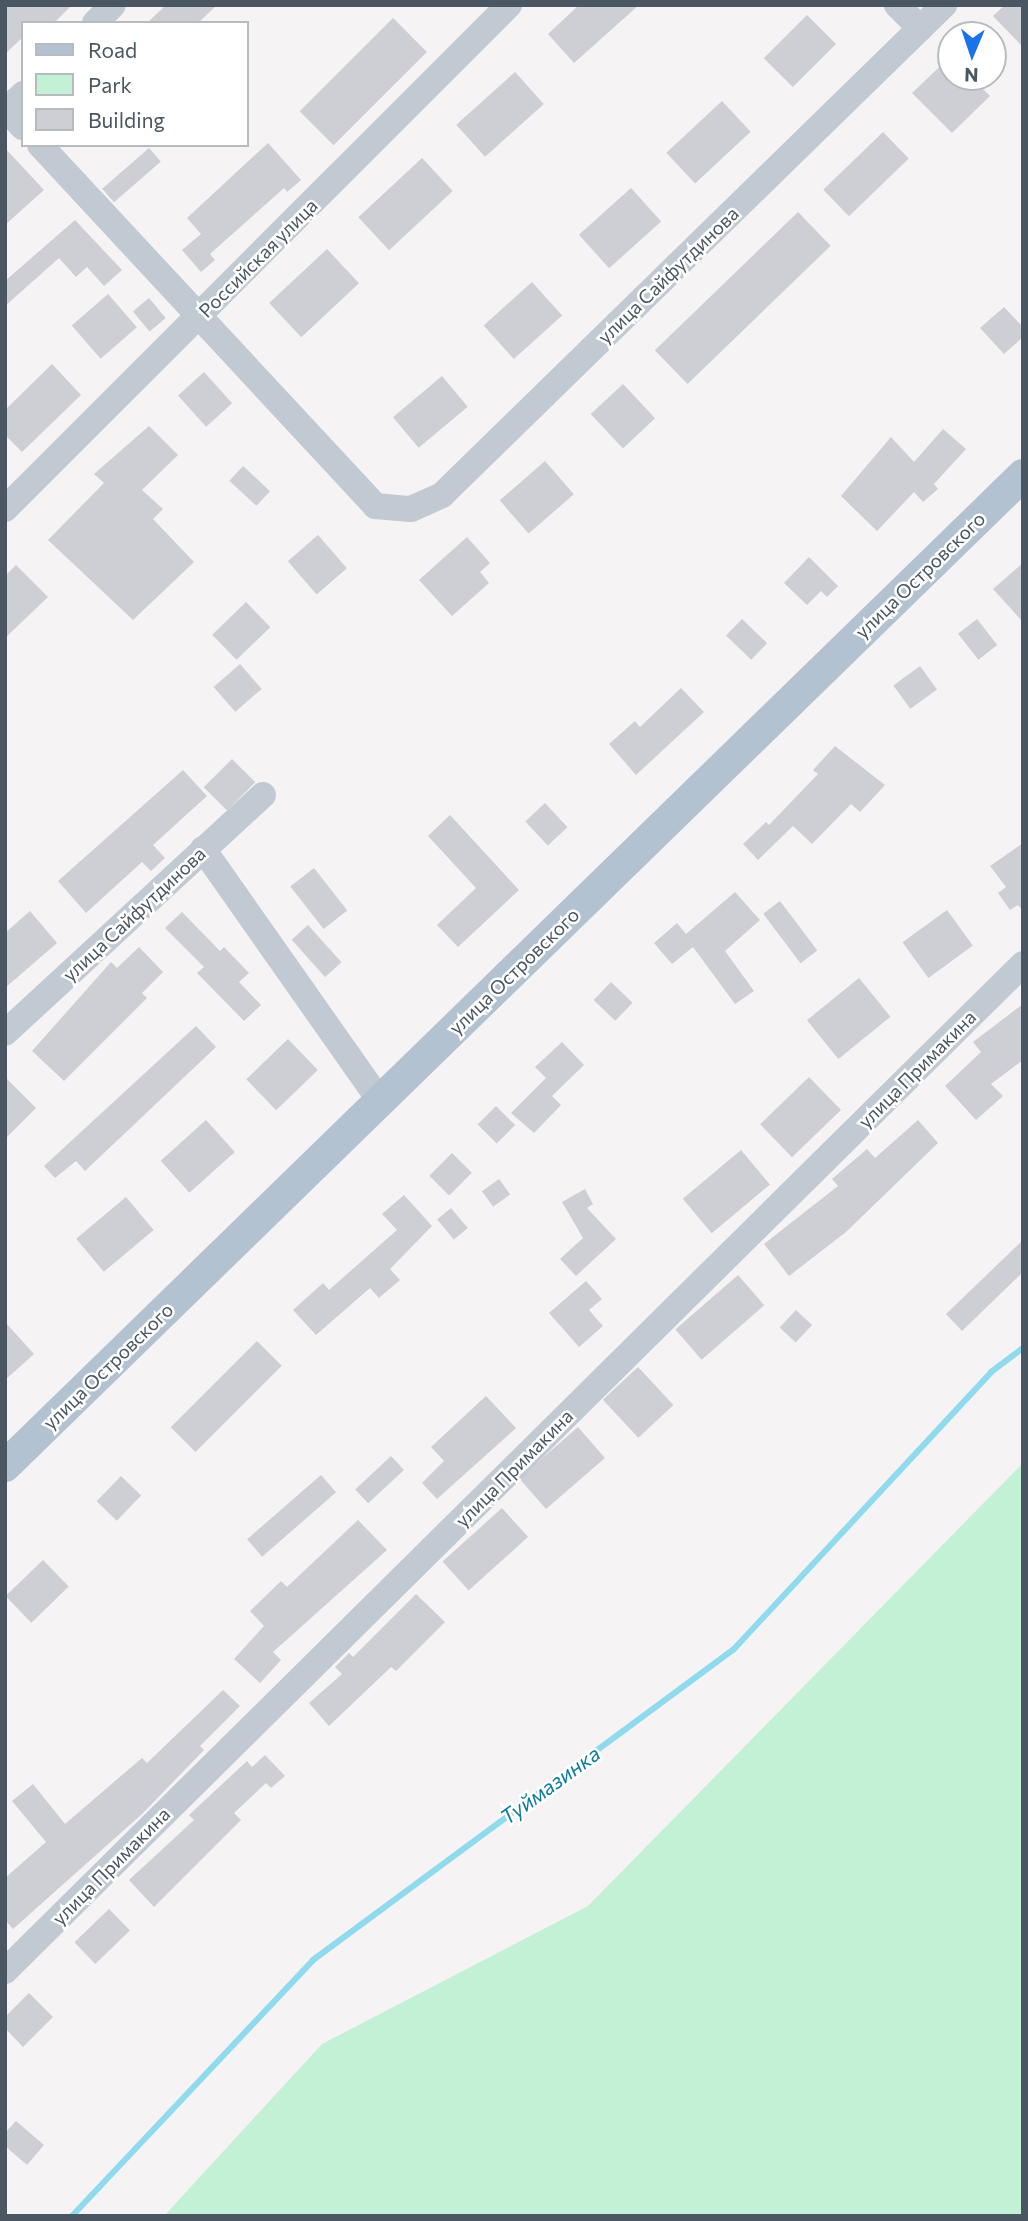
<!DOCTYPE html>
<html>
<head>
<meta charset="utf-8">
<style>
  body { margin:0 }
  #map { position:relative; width:1028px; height:2221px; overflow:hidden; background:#f5f3f3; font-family:Commissioner,sans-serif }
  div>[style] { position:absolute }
  .green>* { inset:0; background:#c3f1d5 }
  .stream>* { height:6px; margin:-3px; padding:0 3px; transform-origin:3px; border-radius:3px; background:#90daee }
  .building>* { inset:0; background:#cdcfd5; transform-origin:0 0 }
  .minor>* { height:26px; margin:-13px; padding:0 13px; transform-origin:13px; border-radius:13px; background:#c1cad2 }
  .major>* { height:32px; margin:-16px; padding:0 16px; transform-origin:16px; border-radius:16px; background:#b3c2d1 }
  span { translate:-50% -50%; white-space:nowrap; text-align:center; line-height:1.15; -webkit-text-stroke:5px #fff; paint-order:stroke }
  .street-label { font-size:19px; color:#4a5661 }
  .water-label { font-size:21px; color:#0c7c9b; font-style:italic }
  .frame { position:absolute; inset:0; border:7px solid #4a5661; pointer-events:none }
  .legend { position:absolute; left:21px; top:21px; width:228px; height:126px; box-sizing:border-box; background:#fff; border:2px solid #b7bbc0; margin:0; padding:9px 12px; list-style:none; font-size:21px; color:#4a5661 }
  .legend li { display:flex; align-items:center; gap:14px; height:35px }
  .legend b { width:35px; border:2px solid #b7bbc0 }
  .north { position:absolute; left:937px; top:21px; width:70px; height:70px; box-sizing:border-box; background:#fff; border:2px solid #b7bbc0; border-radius:50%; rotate:182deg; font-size:19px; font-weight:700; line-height:28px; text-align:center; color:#4a5661 }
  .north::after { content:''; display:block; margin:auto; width:24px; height:32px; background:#1a73e8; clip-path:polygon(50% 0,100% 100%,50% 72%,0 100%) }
</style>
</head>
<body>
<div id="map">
  <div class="green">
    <i style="clip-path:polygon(1023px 1463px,1023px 2216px,164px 2216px,322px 2044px,588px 1906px)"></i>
  </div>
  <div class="stream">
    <i style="left:72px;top:2216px;width:352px;rotate:-46.7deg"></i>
    <i style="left:313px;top:1960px;width:523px;rotate:-36.45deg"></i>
    <i style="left:734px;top:1649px;width:378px;rotate:-47.1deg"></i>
    <i style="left:991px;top:1372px;width:40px;rotate:-37deg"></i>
  </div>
  <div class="building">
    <i style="clip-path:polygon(5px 5px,72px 5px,54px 23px,23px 23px,23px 37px,5px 54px)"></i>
    <i style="clip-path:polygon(166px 5px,217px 5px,198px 23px,147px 23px)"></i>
    <i style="clip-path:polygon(579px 5px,639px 5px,574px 63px,548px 34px)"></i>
    <i style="clip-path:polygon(1005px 5px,1023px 5px,1023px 47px,993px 16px)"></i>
    <i style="left:807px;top:15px;width:41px;height:61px;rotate:45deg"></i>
    <i style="left:393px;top:18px;width:48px;height:132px;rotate:45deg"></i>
    <i style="clip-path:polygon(951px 56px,951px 77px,971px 77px,990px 96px,952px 133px,912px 93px)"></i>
    <i style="left:515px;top:72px;width:43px;height:79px;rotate:48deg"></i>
    <i style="left:722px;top:101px;width:42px;height:76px;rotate:47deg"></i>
    <i style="left:883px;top:132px;width:37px;height:83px;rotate:46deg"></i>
    <i style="clip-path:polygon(268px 143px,301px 180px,287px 192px,284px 188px,210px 254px,215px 260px,201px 272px,182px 250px,201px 234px,187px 218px)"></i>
    <i style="clip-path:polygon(5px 148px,44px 190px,5px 225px)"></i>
    <i style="left:149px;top:148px;width:18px;height:62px;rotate:49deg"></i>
    <i style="left:422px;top:158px;width:45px;height:87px;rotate:47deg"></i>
    <i style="left:631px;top:188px;width:45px;height:70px;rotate:48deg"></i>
    <i style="left:798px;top:212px;width:47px;height:199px;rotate:46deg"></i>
    <i style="clip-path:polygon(75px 220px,122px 270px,104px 286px,87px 267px,76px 277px,59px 258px,5px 306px,5px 281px)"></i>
    <i style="left:327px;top:249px;width:47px;height:79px;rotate:47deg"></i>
    <i style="left:532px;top:282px;width:45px;height:65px;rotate:48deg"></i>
    <i style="left:108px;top:294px;width:44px;height:48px;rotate:49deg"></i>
    <i style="left:149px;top:298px;width:26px;height:21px;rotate:50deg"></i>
    <i style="clip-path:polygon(1004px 307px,1023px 327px,1023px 337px,1004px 354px,980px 328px)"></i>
    <i style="clip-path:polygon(52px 364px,81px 395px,22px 452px,5px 435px,5px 410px)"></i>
    <i style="left:204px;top:372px;width:42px;height:35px;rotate:48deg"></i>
    <i style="left:442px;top:376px;width:40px;height:64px;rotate:50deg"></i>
    <i style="left:623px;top:384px;width:47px;height:44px;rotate:47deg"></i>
    <i style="clip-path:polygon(149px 426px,178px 455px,142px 490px,163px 509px,153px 519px,194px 562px,133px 620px,48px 540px,104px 483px,94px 474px)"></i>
    <i style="clip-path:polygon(943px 429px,966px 449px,934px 484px,938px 489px,923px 502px,914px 492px,877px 531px,841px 496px,891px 437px,914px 462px)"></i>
    <i style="left:545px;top:461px;width:44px;height:60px;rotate:49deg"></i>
    <i style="left:243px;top:466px;width:37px;height:20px;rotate:43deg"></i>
    <i style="left:318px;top:535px;width:44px;height:40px;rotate:49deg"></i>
    <i style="clip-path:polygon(467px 537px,490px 563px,480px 572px,489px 583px,452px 616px,419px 580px)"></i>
    <i style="clip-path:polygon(809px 557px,838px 586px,827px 597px,821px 591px,807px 605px,784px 583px)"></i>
    <i style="clip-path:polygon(1023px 563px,1023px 622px,993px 589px)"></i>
    <i style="clip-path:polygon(16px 565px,48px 597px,5px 638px,5px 576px)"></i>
    <i style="left:246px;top:602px;width:35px;height:47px;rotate:46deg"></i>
    <i style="left:742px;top:619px;width:35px;height:23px;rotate:44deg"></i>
    <i style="left:977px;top:619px;width:33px;height:24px;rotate:52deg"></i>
    <i style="left:240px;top:664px;width:33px;height:35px;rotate:49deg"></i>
    <i style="left:920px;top:666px;width:29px;height:33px;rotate:54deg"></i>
    <i style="clip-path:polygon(681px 688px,704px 712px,636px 775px,609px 744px,635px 721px,640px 727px)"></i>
    <i style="clip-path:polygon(835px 746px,885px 785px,860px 812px,851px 804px,812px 844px,793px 826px,758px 860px,743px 844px,766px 822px,769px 825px,818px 774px,813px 770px)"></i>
    <i style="left:232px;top:759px;width:33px;height:40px;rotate:45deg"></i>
    <i style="clip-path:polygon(183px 770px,207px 796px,153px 845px,165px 858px,151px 871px,142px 862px,86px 913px,58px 881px)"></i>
    <i style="left:545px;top:803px;width:33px;height:27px;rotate:47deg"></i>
    <i style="clip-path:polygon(450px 815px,519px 890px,458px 947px,437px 925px,476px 888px,428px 836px)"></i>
    <i style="clip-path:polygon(1023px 843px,1023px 911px,1018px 905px,1010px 910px,998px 893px,1006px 887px,990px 866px)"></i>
    <i style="left:314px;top:868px;width:54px;height:30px;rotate:52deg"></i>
    <i style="clip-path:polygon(735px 892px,760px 920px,725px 951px,754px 991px,735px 1004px,693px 947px,672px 964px,654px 943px,677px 923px,686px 934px)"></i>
    <i style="left:780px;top:901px;width:62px;height:21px;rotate:53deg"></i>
    <i style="left:947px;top:910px;width:44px;height:55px;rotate:54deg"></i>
    <i style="clip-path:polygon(30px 911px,57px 943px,5px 988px,5px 933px)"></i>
    <i style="clip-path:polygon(182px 912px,220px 951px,224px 947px,249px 973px,239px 982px,261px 1005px,244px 1021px,197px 973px,204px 967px,165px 928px)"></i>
    <i style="left:308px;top:925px;width:50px;height:22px;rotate:48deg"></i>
    <i style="clip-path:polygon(139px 947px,163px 972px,142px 993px,147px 998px,64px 1081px,32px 1051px,111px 962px,117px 968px)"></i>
    <i style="left:859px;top:978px;width:50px;height:67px;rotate:51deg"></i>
    <i style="left:611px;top:982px;width:30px;height:25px;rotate:44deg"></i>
    <i style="clip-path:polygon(1023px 1004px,1023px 1060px,991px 1084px,1003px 1096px,976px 1120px,945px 1086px,981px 1052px,973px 1042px)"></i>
    <i style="clip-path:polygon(196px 1026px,216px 1047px,85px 1171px,76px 1161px,55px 1178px,44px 1166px)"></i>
    <i style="left:288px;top:1039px;width:43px;height:58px;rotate:46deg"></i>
    <i style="clip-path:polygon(562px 1042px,584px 1065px,552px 1096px,561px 1105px,534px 1133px,511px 1113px,546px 1078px,535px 1067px)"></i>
    <i style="clip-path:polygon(5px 1077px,36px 1108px,5px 1139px)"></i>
    <i style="left:809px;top:1077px;width:46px;height:68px;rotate:46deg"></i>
    <i style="left:496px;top:1106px;width:27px;height:26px;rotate:45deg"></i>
    <i style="left:206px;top:1120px;width:43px;height:61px;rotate:48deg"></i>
    <i style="clip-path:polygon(918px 1120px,938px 1143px,846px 1232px,789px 1276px,764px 1244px,838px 1186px,832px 1179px,867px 1149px,875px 1158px)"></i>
    <i style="left:741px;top:1150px;width:45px;height:76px;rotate:50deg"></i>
    <i style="left:452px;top:1153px;width:28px;height:32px;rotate:45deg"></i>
    <i style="left:499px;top:1179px;width:19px;height:21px;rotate:54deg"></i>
    <i style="clip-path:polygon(585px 1189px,593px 1204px,587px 1208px,616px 1239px,576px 1276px,560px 1259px,583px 1238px,562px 1202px)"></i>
    <i style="clip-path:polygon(404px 1195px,432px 1226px,390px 1269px,400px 1280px,379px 1298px,370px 1288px,316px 1335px,293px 1310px,323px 1283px,329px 1290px,397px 1230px,382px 1214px)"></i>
    <i style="left:126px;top:1197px;width:43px;height:65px;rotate:50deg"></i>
    <i style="left:451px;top:1208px;width:26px;height:18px;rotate:50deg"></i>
    <i style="clip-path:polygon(1023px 1240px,1023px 1272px,962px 1331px,946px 1314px)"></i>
    <i style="left:738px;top:1275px;width:40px;height:83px;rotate:49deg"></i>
    <i style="clip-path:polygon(586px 1281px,602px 1299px,589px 1310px,603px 1326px,579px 1347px,549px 1313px)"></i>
    <i style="left:796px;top:1310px;width:22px;height:24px;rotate:43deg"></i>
    <i style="clip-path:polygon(5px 1322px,34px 1354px,5px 1380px)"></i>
    <i style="left:257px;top:1341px;width:35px;height:122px;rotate:45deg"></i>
    <i style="left:638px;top:1367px;width:52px;height:48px;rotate:47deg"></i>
    <i style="clip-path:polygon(486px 1396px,516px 1428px,437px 1499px,422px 1483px,444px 1461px,431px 1447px)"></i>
    <i style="left:578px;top:1427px;width:41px;height:78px;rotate:49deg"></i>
    <i style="left:391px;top:1456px;width:19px;height:49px;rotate:47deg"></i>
    <i style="left:321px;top:1475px;width:23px;height:98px;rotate:49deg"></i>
    <i style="left:121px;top:1476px;width:28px;height:35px;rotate:44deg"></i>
    <i style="left:502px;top:1508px;width:39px;height:80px;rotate:48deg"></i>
    <i style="clip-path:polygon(358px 1520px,387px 1550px,273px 1652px,281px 1660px,260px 1683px,234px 1659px,264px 1626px,250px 1611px,281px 1581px,287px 1587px)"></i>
    <i style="left:43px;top:1560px;width:37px;height:52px;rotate:46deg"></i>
    <i style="clip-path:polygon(416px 1594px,445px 1622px,396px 1671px,391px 1667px,329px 1726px,309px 1703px,342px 1674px,335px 1667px,349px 1653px,353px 1657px)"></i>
    <i style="clip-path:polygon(223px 1690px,240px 1706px,200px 1746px,204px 1750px,142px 1814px,13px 1929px,5px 1920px,5px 1878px,46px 1842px,12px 1801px,33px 1784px,65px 1824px,142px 1758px,147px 1763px)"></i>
    <i style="clip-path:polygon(265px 1755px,285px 1776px,271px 1788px,266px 1783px,234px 1813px,241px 1820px,154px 1907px,129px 1880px,194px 1820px,189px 1815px,247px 1761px,252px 1767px)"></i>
    <i style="left:109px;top:1909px;width:30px;height:48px;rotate:46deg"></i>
    <i style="clip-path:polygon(29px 1993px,53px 2017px,23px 2047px,5px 2028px,5px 2017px)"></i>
    <i style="clip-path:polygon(16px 2121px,44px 2145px,27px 2165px,5px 2146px,5px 2133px)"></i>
  </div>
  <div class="minor">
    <i style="left:897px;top:5px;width:33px;rotate:45deg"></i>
    <i style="left:95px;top:23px;width:25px;rotate:-45deg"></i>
    <i style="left:5px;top:108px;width:26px;rotate:47deg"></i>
    <i style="left:5px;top:111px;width:25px;rotate:-43deg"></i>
    <i style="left:40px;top:145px;width:492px;rotate:47.1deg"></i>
    <i style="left:375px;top:506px;width:36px;rotate:5deg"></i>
    <i style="left:411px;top:509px;width:34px;rotate:-24deg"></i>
    <i style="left:442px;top:495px;width:702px;rotate:-44.31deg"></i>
    <i style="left:5px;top:509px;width:713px;rotate:-45deg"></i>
    <i style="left:203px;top:849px;width:308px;rotate:54.9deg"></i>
    <i style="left:5px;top:1033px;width:351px;rotate:-42.7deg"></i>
    <i style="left:5px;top:1971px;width:1432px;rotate:-44.69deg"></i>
  </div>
  <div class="major">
    <i style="left:5px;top:1466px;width:1421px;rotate:-44.23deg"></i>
  </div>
  <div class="street-label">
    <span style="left:258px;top:258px;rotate:-45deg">Российская улица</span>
    <span style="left:668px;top:275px;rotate:-44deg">улица Сайфутдинова</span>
    <span style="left:920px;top:575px;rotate:-44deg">улица Островского</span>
    <span style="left:134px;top:914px;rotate:-43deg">улица Сайфутдинова</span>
    <span style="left:514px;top:971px;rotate:-44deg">улица Островского</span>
    <span style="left:917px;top:1069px;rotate:-45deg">улица Примакина</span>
    <span style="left:108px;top:1366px;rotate:-44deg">улица Островского</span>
    <span style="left:514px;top:1468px;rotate:-45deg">улица Примакина</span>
    <span style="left:111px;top:1866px;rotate:-45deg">улица Примакина</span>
  </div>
  <div class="water-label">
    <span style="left:550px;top:1785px;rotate:-36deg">Туймазинка</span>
  </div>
  <div class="frame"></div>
  <ul class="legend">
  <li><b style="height:9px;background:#b3c2d1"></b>Road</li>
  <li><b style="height:19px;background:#c3f1d5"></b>Park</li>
  <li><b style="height:19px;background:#cdcfd5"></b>Building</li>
  </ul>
  <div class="north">N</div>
</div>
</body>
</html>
